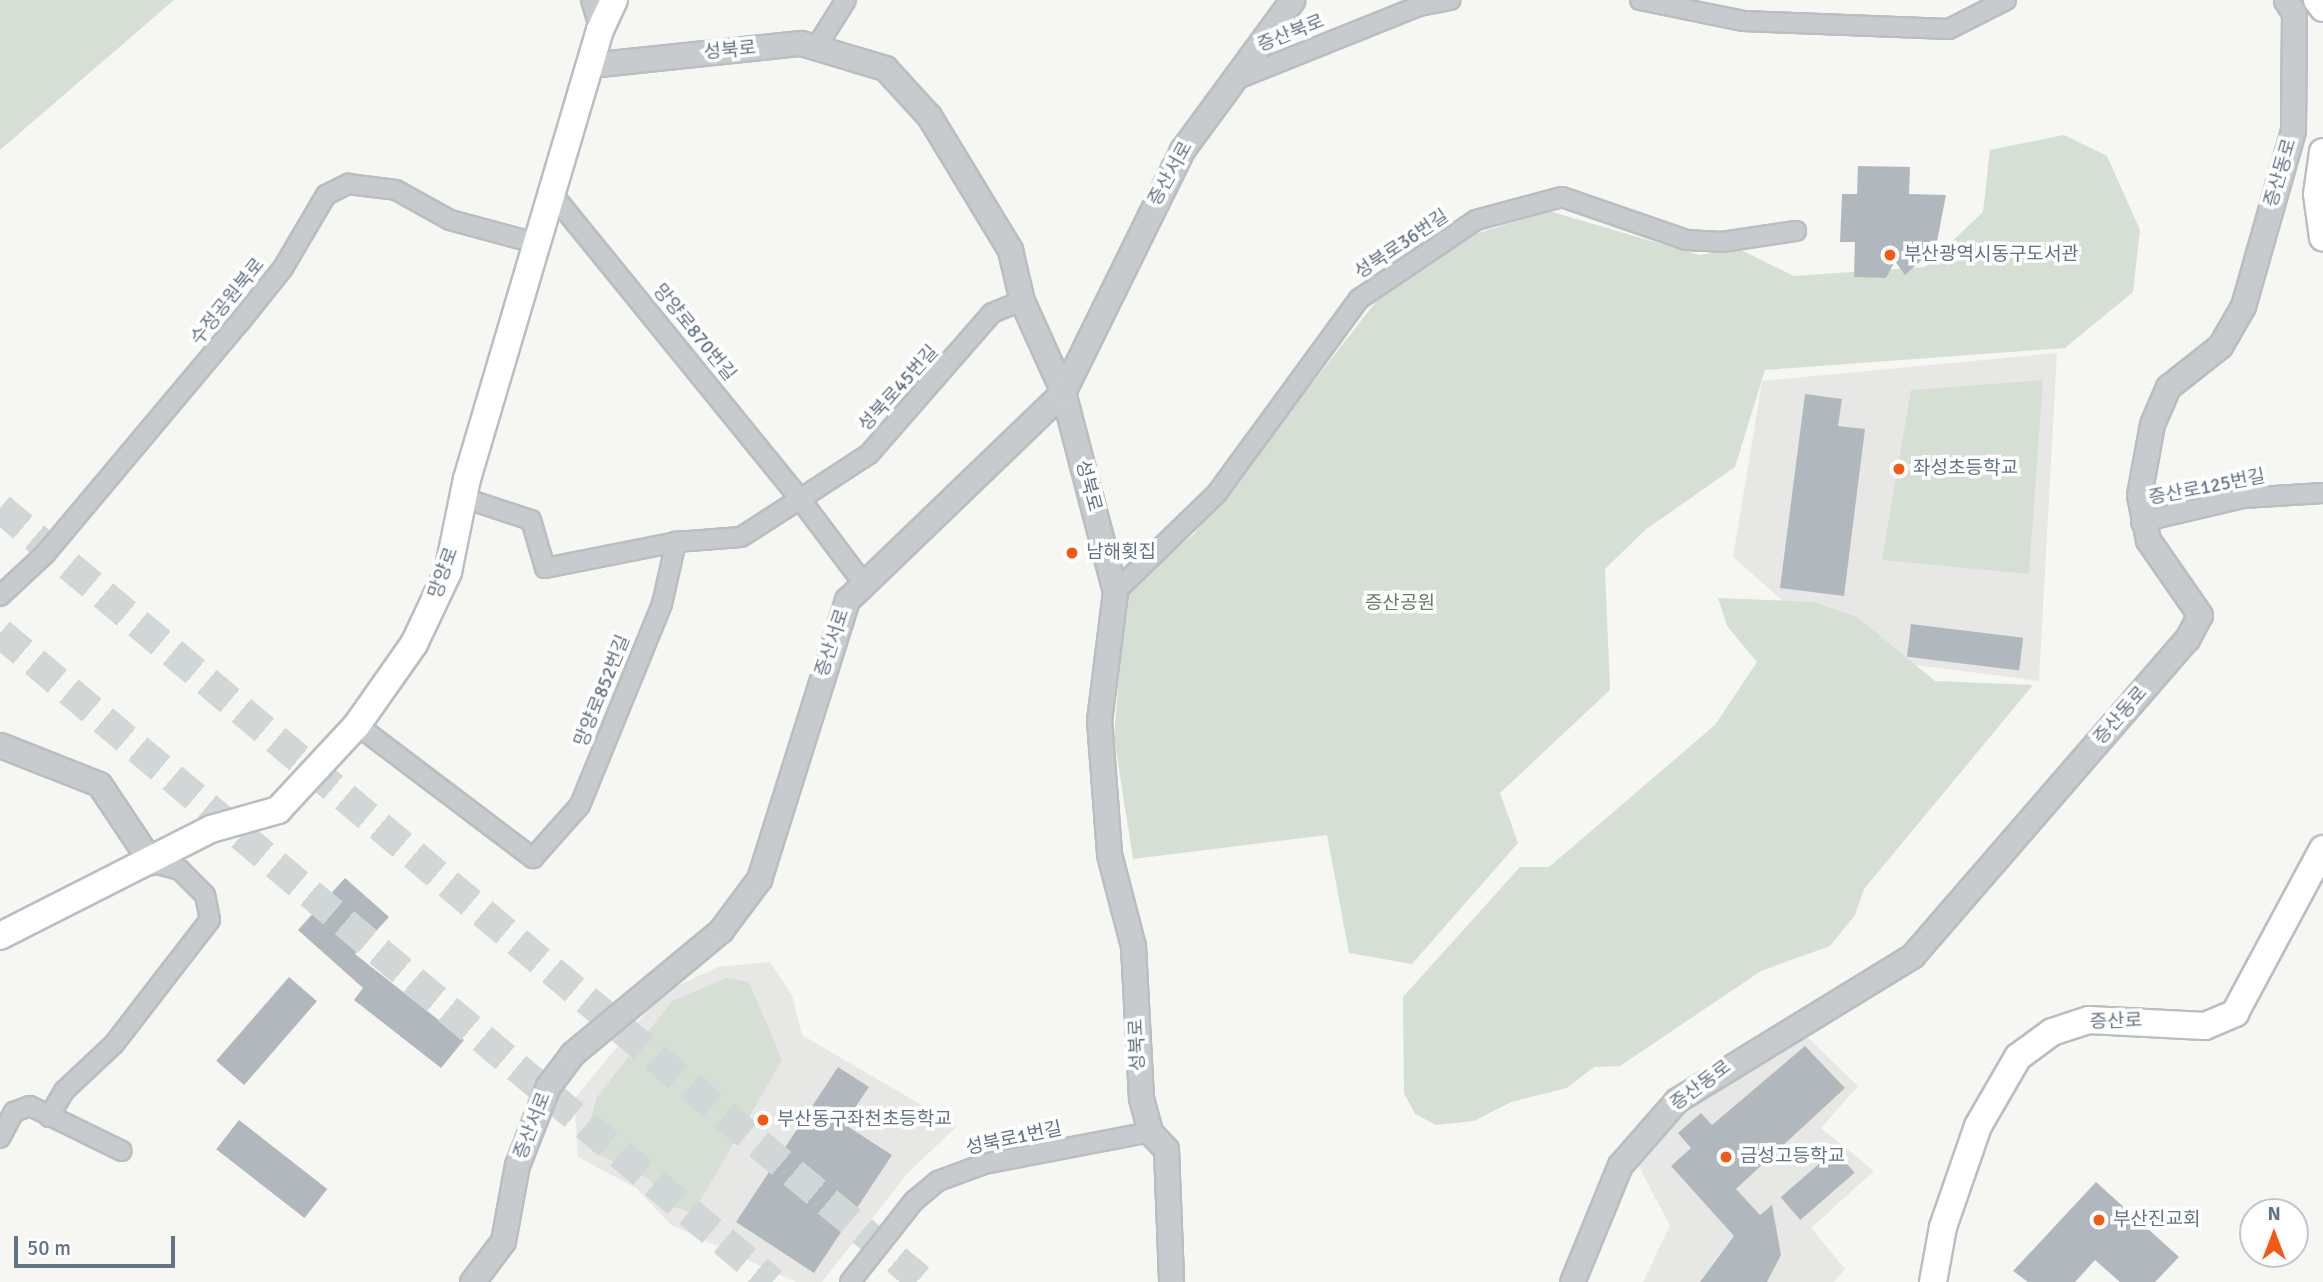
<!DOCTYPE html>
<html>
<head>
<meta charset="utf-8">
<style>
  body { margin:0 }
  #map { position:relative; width:2323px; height:1282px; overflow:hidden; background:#f6f6f2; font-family:Signika,"Noto Sans KR",sans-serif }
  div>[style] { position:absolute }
  .built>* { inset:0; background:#e7e8e6 }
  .green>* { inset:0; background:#d6dfd3 }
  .building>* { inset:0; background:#b1b8bd; transform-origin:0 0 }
  .trunk-tunnel>* { height:30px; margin-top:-15px; transform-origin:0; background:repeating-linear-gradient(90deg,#d1d6d7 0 30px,transparent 0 45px) }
  .roads { filter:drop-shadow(2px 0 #b9bec3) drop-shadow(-2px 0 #b9bec3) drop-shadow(0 2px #b9bec3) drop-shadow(0 -2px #b9bec3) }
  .minor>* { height:18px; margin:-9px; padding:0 9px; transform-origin:9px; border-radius:9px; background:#c8cbce }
  .tertiary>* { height:23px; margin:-11.5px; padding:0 11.5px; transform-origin:11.5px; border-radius:11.5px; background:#c8cbce }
  .secondary>* { height:26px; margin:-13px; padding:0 13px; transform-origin:13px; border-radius:13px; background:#fff }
  .dots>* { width:19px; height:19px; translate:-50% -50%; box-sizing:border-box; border:4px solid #fff; border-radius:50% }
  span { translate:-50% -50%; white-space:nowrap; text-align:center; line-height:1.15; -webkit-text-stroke:7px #fff; paint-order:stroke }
  .street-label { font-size:19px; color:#627486 }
  .poi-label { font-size:19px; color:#627486 }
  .left { translate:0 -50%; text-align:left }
  .park-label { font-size:19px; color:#657d62 }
  .north { position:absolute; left:2239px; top:1198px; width:70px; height:70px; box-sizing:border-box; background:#fff; border:2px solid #c0c7cf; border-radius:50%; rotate:0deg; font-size:19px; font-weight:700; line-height:28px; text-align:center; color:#627486 }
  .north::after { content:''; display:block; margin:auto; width:24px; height:32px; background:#f45914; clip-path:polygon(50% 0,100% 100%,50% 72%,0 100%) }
  .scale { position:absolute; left:14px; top:1236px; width:161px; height:32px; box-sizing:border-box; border:4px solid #627486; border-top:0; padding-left:9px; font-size:21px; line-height:24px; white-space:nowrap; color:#627486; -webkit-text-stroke:5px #fff; paint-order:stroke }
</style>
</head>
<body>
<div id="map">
  <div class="built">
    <i style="clip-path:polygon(2057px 353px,2039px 681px,1892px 662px,1798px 614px,1733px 557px,1762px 381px)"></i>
    <i style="clip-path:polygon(770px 962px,792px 995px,802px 1035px,957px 1126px,907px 1174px,822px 1282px,796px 1282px,671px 1225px,636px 1188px,578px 1157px,574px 1099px,662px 993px,718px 967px)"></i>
    <i style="clip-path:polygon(1798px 1028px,1858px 1086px,1821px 1128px,1874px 1171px,1811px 1228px,1845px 1269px,1834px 1282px,1643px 1282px,1670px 1226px,1636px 1161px,1685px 1102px)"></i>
  </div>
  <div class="green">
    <i style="clip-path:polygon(0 0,174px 0,0 150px)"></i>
    <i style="clip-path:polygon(2064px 135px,2107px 156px,2140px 230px,2133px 292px,2065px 348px,1765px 370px,1735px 467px,1645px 530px,1605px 569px,1610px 690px,1500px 793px,1518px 843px,1412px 964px,1349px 953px,1327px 835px,1133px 859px,1114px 737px,1126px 591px,1194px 534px,1382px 294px,1469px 236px,1549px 211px,1699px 255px,1739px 249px,1794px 276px,1925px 267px,1983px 212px,1990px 150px)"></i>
    <i style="clip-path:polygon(2043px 380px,2029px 574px,1882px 560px,1911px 390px)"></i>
    <i style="clip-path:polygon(1718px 598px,1813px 602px,1857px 617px,1935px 681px,2033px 685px,1864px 889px,1855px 915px,1830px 946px,1761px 971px,1620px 1066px,1594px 1067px,1567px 1088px,1511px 1102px,1474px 1121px,1436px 1125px,1415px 1114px,1404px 1093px,1403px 997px,1520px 867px,1549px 867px,1715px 725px,1757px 662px,1727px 626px)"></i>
    <i style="clip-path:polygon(726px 978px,749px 982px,782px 1060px,693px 1213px,666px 1205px,650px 1180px,592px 1151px,588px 1129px,597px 1097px,672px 1001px)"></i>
  </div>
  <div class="building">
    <i style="clip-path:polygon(1858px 166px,1910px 167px,1909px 194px,1946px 195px,1936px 247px,1905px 275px,1895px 261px,1886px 278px,1854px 277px,1855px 242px,1840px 242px,1842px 194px,1857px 194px)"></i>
    <i style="clip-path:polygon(1805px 394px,1842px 399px,1838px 426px,1865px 429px,1844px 596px,1780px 588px)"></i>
    <i style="left:1911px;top:624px;width:113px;height:33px;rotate:7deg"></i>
    <i style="clip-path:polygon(345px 878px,389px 917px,355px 954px,464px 1040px,441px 1068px,354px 1000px,363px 988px,298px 930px)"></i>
    <i style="left:289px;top:977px;width:37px;height:111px;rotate:41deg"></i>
    <i style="clip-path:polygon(1805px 1046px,1845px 1088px,1736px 1189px,1760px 1215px,1772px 1205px,1781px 1255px,1767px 1282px,1700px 1282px,1734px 1236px,1671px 1166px,1691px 1148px,1678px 1133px,1701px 1113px,1712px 1125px)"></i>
    <i style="clip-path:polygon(838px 1067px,869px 1087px,844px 1124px,892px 1155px,814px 1273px,736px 1222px)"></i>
    <i style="left:239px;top:1120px;width:112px;height:37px;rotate:38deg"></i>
    <i style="left:1835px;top:1150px;width:30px;height:72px;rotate:49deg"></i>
    <i style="clip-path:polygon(2096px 1182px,2179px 1257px,2155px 1282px,2120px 1282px,2095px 1260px,2075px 1282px,2028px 1282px,2013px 1271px)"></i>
  </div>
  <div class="trunk-tunnel">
    <i style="left:0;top:508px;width:1205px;rotate:39.98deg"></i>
    <i style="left:0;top:633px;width:1009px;rotate:40.05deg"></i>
  </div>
  <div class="roads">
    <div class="minor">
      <i style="left:591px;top:0;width:31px;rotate:73deg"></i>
      <i style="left:1640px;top:0;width:105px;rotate:11.5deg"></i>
      <i style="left:1743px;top:21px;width:206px;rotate:2.2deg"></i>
      <i style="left:1949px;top:29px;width:64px;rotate:-27deg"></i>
      <i style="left:817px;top:46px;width:54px;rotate:-57.8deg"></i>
      <i style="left:1230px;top:82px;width:204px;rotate:-21.9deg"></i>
      <i style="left:1419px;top:6px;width:32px;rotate:-11deg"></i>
      <i style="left:553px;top:195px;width:392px;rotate:50.9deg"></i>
      <i style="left:800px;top:499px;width:82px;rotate:-33.1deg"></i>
      <i style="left:869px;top:454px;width:187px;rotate:-48.9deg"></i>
      <i style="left:992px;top:313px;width:32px;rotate:-22deg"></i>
      <i style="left:467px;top:499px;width:67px;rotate:18.2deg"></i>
      <i style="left:531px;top:520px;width:50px;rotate:73.7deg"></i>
      <i style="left:545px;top:568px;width:134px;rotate:-11.2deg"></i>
      <i style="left:2141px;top:522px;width:105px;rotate:-13.2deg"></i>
      <i style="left:2243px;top:498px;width:80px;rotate:-3.6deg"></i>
      <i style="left:1115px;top:592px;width:142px;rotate:-44.1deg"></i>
      <i style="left:1217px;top:493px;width:240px;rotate:-53.8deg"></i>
      <i style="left:1359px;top:299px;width:141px;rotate:-34deg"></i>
      <i style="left:1476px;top:220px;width:89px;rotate:-15deg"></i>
      <i style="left:1562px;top:197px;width:131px;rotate:19.1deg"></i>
      <i style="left:1686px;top:240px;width:36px;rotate:3deg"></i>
      <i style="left:1722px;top:242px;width:75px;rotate:-8.5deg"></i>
      <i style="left:0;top:596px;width:62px;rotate:-43deg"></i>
      <i style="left:45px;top:554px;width:302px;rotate:-50deg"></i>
      <i style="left:239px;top:323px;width:70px;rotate:-51.3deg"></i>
      <i style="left:283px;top:268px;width:85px;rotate:-59.5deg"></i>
      <i style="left:326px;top:195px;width:25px;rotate:-27deg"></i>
      <i style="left:348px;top:184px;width:48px;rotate:7.1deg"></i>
      <i style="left:396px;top:190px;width:62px;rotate:29.1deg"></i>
      <i style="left:450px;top:220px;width:92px;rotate:15.1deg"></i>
      <i style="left:357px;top:725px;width:221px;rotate:37.1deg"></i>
      <i style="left:533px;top:858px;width:71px;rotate:-48.4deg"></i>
      <i style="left:580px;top:805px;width:217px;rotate:-67.8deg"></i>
      <i style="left:662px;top:604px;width:64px;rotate:-77.3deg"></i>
      <i style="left:676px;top:542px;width:65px;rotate:-4.4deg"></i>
      <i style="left:741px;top:537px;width:70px;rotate:-32.8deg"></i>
      <i style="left:800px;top:499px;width:105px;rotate:53.1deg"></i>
      <i style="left:49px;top:1117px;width:30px;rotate:-60deg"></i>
      <i style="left:64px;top:1091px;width:69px;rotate:-43.2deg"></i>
      <i style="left:114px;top:1044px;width:157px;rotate:-52.3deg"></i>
      <i style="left:210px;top:920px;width:25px;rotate:-101deg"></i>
      <i style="left:205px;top:895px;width:35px;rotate:-135deg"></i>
      <i style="left:180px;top:870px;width:30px;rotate:-165deg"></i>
      <i style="left:0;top:1138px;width:30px;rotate:-62deg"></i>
      <i style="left:14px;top:1112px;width:17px;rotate:-21deg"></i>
      <i style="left:30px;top:1106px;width:102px;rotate:26.1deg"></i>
      <i style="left:850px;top:1282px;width:103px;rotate:-51.7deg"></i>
      <i style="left:914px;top:1201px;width:31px;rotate:-40deg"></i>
      <i style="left:938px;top:1181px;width:49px;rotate:-20.3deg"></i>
      <i style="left:984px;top:1164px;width:169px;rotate:-10.9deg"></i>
    </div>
    <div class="tertiary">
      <i style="left:590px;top:65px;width:212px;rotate:-6deg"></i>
      <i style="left:801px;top:43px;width:88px;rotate:16.6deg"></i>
      <i style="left:885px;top:68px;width:65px;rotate:47.5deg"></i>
      <i style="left:929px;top:116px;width:157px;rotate:58.8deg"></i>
      <i style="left:1010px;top:250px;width:52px;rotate:76.8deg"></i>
      <i style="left:1022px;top:301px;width:100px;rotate:65.7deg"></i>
      <i style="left:1063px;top:392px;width:207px;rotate:75.4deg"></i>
      <i style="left:1115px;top:592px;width:129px;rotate:97.1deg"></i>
      <i style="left:1099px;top:720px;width:134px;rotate:85.7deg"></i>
      <i style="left:1109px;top:854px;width:95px;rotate:75.4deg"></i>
      <i style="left:1133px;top:946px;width:152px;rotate:87deg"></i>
      <i style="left:1141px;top:1098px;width:35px;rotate:75deg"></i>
      <i style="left:1150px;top:1132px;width:23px;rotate:47deg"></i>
      <i style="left:1166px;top:1149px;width:133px;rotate:87.8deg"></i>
      <i style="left:0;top:745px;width:106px;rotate:21.5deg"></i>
      <i style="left:99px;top:784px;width:94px;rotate:56.3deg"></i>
      <i style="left:472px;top:1282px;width:51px;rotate:-52.9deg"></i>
      <i style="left:503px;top:1241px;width:77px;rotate:-79.6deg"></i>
      <i style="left:517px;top:1165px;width:85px;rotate:-68.6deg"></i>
      <i style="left:548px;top:1086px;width:41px;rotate:-52.9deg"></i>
      <i style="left:573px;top:1053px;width:192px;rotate:-39.7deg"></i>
      <i style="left:721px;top:930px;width:64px;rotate:-53.3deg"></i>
      <i style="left:759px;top:879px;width:293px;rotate:-72.5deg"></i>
      <i style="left:847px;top:600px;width:300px;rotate:-43.9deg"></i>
      <i style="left:1063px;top:392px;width:270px;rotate:-63.8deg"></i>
      <i style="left:1182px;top:150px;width:186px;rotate:-53.7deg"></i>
      <i style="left:1572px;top:1282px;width:126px;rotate:-67.7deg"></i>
      <i style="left:1620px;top:1165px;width:86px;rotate:-48.8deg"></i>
      <i style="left:1677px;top:1100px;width:276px;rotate:-31.5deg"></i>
      <i style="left:1912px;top:956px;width:420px;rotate:-49.1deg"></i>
      <i style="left:2187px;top:639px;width:27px;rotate:-62deg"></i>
      <i style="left:2200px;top:615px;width:91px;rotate:-124.7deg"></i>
      <i style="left:2148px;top:540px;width:46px;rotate:-101.3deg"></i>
      <i style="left:2139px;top:495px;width:72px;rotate:-79.6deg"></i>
      <i style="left:2152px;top:424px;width:40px;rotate:-66.6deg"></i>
      <i style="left:2168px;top:387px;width:66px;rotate:-38.3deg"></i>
      <i style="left:2220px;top:346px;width:46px;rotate:-60.1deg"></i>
      <i style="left:2243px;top:306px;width:183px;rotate:-74.1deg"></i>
      <i style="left:2293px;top:130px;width:117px;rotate:-89.5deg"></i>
      <i style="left:2294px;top:13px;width:15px;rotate:-122deg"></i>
    </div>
    <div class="secondary">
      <i style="left:2317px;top:0;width:10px;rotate:53deg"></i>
      <i style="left:2323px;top:152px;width:42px;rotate:98.1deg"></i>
      <i style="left:2317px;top:194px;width:44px;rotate:82.2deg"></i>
      <i style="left:0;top:936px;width:237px;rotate:-26.9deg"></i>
      <i style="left:211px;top:829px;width:70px;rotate:-15.8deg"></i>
      <i style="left:278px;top:810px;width:116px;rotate:-47.1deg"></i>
      <i style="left:357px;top:725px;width:99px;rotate:-54.9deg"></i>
      <i style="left:414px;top:644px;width:80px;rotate:-64.7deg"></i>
      <i style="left:448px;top:572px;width:95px;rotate:-78.5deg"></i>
      <i style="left:467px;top:479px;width:468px;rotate:-73.5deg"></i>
      <i style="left:600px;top:30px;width:33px;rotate:-65deg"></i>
      <i style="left:1933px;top:1282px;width:56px;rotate:-79.7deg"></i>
      <i style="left:1943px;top:1227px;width:107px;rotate:-70.9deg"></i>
      <i style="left:1978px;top:1126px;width:80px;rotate:-59.9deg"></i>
      <i style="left:2018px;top:1057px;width:42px;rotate:-36.3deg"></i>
      <i style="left:2052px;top:1032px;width:39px;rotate:-18deg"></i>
      <i style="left:2089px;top:1020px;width:116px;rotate:3deg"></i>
      <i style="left:2205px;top:1026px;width:33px;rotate:-23deg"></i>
      <i style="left:2235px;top:1013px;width:186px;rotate:-61.8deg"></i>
    </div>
  </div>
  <div class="dots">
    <i style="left:1890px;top:255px;background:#f45914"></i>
    <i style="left:1899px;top:469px;background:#f45914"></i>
    <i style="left:1072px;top:553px;background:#f45914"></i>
    <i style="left:763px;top:1120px;background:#f45914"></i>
    <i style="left:1726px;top:1157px;background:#f45914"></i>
    <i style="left:2099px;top:1220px;background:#f45914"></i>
  </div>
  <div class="street-label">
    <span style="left:1291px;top:34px;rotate:-22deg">증산북로</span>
    <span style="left:730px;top:51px;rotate:-6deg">성북로</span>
    <span style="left:2281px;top:173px;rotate:-74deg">증산동로</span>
    <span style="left:1171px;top:174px;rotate:-61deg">증산서로</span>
    <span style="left:1402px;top:245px;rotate:-34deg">성북로36번길</span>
    <span style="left:228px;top:302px;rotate:-51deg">수정공원북로</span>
    <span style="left:694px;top:333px;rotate:51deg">망양로870번길</span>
    <span style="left:899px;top:389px;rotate:-48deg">성북로45번길</span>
    <span style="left:1088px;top:486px;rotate:75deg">성북로</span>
    <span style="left:2207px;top:488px;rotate:-11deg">증산로125번길</span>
    <span style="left:444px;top:573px;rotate:-70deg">망양로</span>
    <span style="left:833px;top:643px;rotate:-72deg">증산서로</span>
    <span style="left:603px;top:691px;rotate:-68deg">망양로852번길</span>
    <span style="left:2121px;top:716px;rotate:-49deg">증산동로</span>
    <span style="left:2116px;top:1022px;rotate:-2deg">증산로</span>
    <span style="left:1138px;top:1045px;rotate:-93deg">성북로</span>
    <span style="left:1701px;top:1086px;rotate:-37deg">증산동로</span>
    <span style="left:533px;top:1126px;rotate:-69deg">증산서로</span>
    <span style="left:1014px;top:1139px;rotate:-12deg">성북로1번길</span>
  </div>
  <div class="poi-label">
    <span class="left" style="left:1904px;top:255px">부산광역시동구도서관</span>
    <span class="left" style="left:1913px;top:469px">좌성초등학교</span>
    <span class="left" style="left:1086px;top:553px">남해횟집</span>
    <span class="left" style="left:777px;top:1120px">부산동구좌천초등학교</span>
    <span class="left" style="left:1740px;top:1157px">금성고등학교</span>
    <span class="left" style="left:2113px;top:1220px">부산진교회</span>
  </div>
  <div class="park-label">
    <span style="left:1400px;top:604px">증산공원</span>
  </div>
  <div class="north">N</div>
  <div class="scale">50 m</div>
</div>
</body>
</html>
